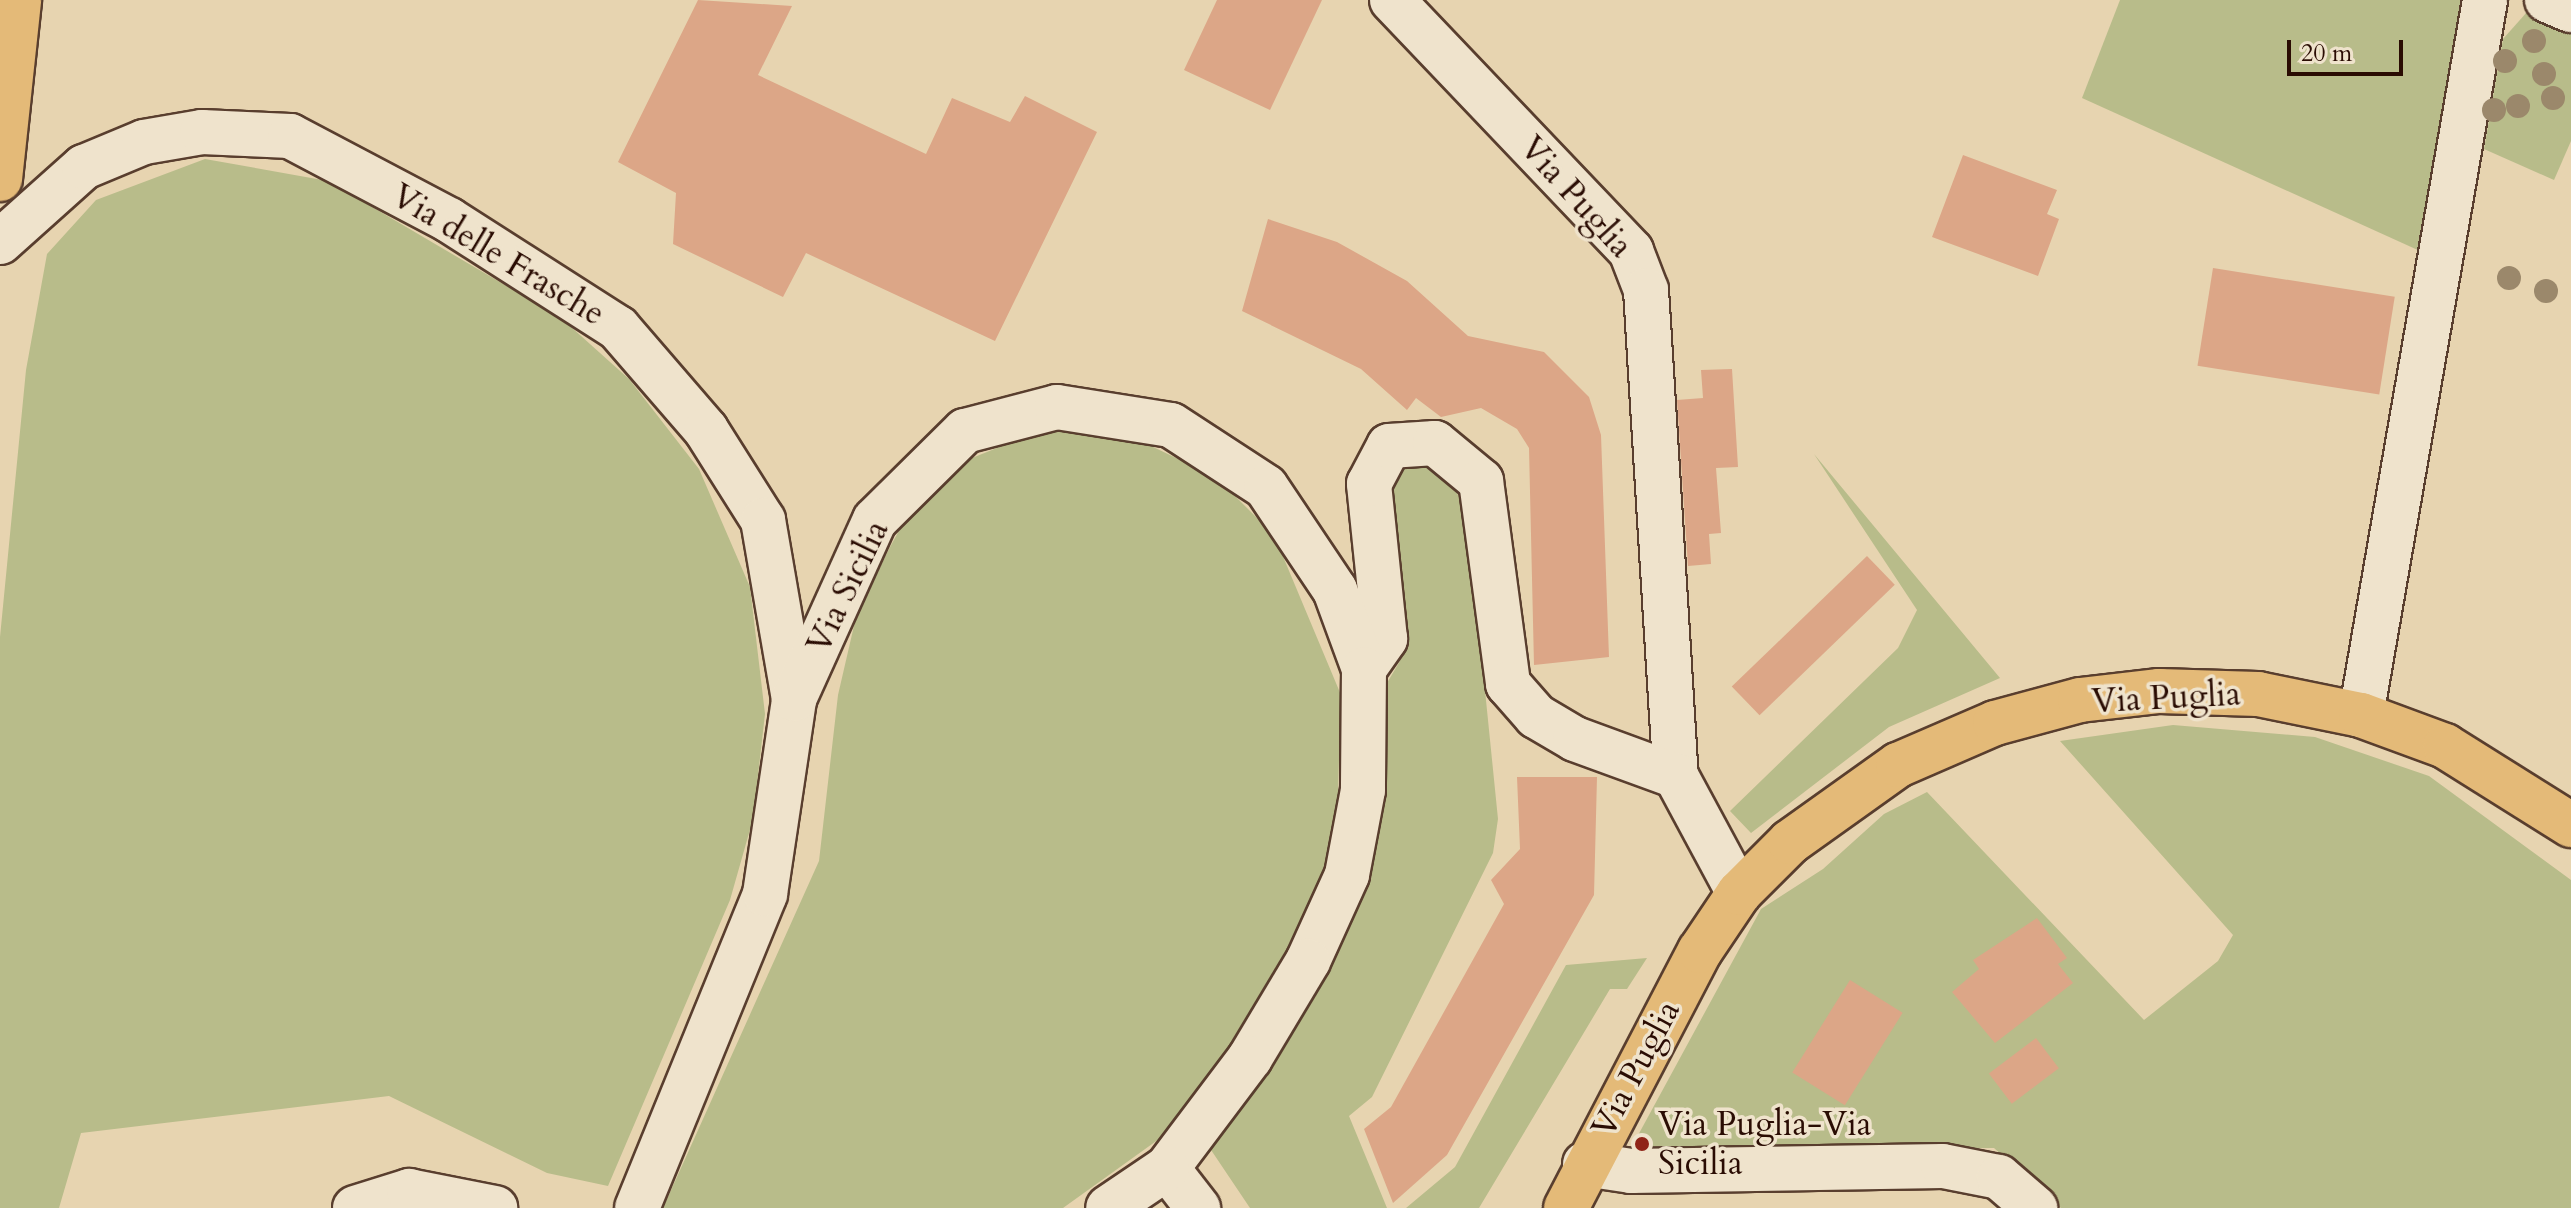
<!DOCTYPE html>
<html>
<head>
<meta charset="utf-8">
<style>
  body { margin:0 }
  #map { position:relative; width:2571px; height:1208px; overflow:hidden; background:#e7d4b0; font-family:Cardo,serif }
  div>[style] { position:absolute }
  .green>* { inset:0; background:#b8bc8a }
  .building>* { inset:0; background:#dca687; transform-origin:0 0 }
  .roads { filter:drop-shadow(2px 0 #593e2e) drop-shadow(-2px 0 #593e2e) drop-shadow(0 2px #593e2e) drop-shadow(0 -2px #593e2e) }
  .minor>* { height:44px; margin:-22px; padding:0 22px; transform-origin:22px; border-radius:22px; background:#efe3cc }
  .major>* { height:44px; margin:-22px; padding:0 22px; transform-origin:22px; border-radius:22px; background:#e4ba78 }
  .trees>* { width:24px; height:24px; margin:-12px; border-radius:50%; background:#9b886b }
  .dots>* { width:22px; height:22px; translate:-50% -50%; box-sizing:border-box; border:4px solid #efe3cc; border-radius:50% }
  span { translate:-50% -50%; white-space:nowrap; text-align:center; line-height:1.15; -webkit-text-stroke:7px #efe3cc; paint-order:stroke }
  .street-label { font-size:34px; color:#2a0c03 }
  .poi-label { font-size:34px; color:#2a0c03 }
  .left { translate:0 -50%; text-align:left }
  .scale { position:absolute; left:2287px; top:40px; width:116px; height:36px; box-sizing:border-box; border:4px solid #2a0c03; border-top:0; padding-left:10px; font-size:24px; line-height:28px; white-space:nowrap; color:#2a0c03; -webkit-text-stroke:6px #efe3cc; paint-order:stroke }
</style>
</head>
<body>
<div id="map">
  <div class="green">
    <i style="clip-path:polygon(2120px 0,2470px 0,2431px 256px,2082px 98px)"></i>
    <i style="clip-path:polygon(2535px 3px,2571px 17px,2571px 141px,2554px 180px,2484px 149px,2503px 39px)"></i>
    <i style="clip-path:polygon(205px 159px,328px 181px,561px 318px,629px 379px,699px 469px,750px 587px,765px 714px,753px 819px,730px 900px,608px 1186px,547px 1173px,389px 1096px,81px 1133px,59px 1208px,0 1208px,0 637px,26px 370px,47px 254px,96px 200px)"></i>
    <i style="clip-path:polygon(1052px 426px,1128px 435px,1216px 477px,1274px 535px,1341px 695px,1337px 825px,1318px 904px,1250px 1029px,1173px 1129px,1063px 1208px,663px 1208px,819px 861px,838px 695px,856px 617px,889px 549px,921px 490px,972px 458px)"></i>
    <i style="clip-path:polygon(1814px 454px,2000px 678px,1889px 727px,1751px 833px,1730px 811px,1898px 648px,1917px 610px)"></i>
    <i style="clip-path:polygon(1413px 460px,1440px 461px,1467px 512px,1498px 819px,1493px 853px,1372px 1097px,1349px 1116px,1387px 1208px,1250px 1208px,1209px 1147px,1366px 889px,1378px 828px,1381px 693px,1400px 661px,1404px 629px,1389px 474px)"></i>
    <i style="clip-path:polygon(2173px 725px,2315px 737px,2429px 776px,2571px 880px,2571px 1208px,2061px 1208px,1994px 1148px,1630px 1150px,1761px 909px,1823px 869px,1884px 814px,1927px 792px,2144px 1020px,2218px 961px,2233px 935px,2060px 741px)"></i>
    <i style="clip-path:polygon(1647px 958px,1627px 989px,1610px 989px,1479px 1208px,1406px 1208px,1455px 1167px,1566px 965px)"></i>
  </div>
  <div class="building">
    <i style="clip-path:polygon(698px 0,792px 6px,758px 75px,926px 154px,952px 98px,1010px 122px,1025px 96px,1097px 132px,995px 341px,806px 253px,783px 297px,673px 244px,676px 193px,618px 162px)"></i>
    <i style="clip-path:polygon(1217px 0,1322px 0,1270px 110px,1184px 70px)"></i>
    <i style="clip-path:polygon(1963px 155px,2057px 190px,2047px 214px,2059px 219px,2038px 276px,1932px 237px)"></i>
    <i style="clip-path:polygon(1268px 219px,1337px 242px,1407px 281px,1468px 336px,1544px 352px,1589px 397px,1601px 435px,1609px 657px,1534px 665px,1529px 448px,1517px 429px,1481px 408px,1441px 417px,1416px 398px,1407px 410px,1361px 369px,1242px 311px)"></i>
    <i style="left:2213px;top:268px;width:184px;height:99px;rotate:9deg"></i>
    <i style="clip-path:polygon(1732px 369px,1738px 467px,1716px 468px,1721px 533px,1709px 534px,1711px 564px,1688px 566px,1677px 400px,1703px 398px,1701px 370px)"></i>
    <i style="left:1867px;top:556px;width:40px;height:188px;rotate:46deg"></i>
    <i style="clip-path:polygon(1517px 777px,1597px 777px,1594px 895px,1447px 1155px,1393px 1203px,1364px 1129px,1391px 1107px,1504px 904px,1491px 880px,1520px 849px)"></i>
    <i style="clip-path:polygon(2037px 918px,2067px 958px,2058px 964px,2073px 983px,1995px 1043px,1952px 992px,1979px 969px,1973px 960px)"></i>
    <i style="left:1850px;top:980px;width:62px;height:109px;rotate:32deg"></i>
    <i style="left:2036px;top:1038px;width:38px;height:59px;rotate:53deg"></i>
  </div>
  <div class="roads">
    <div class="minor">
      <i style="left:1392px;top:0;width:347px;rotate:46.4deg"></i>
      <i style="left:1631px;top:251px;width:42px;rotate:69deg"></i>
      <i style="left:1646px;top:290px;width:487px;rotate:86.5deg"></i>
      <i style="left:1676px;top:776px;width:133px;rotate:61.7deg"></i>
      <i style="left:2547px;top:0;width:26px;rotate:23deg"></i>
      <i style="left:0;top:242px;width:113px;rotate:-41.8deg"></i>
      <i style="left:84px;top:167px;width:65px;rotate:-22.6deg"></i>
      <i style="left:144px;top:142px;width:59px;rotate:-9.8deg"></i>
      <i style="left:202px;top:132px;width:88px;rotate:2.6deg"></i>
      <i style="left:290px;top:136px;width:180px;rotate:27.8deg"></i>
      <i style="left:449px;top:220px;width:201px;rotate:32.6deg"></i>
      <i style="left:618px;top:328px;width:135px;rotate:49.2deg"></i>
      <i style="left:706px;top:430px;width:107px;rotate:57.7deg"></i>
      <i style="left:763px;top:520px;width:182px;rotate:80.2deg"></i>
      <i style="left:1364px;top:669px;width:37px;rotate:-55deg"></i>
      <i style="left:1385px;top:639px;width:156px;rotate:-95.9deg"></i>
      <i style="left:1369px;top:484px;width:43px;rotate:-62.2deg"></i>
      <i style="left:1389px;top:446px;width:46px;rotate:-3.7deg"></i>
      <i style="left:1435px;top:443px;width:60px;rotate:39.6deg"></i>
      <i style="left:1481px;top:481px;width:205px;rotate:82.4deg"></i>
      <i style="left:1508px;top:684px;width:43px;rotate:48.8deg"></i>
      <i style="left:1536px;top:716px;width:45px;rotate:30.5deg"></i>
      <i style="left:1575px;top:739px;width:108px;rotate:20.1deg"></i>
      <i style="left:2361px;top:715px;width:726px;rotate:-80.16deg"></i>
      <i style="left:1585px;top:1164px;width:47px;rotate:8.7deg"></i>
      <i style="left:1631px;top:1171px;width:312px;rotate:-0.9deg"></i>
      <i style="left:1943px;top:1166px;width:57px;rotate:11.1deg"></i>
      <i style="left:1999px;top:1177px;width:48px;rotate:40.7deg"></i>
      <i style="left:1167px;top:1168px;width:51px;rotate:52.2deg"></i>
      <i style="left:355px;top:1208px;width:57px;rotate:-17.5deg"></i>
      <i style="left:409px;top:1191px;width:88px;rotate:11.2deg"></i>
      <i style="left:637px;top:1208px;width:339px;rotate:-67.8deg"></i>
      <i style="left:765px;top:894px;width:197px;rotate:-81.5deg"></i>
      <i style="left:794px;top:699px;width:196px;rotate:-65.7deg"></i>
      <i style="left:875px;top:520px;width:127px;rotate:-44.7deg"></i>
      <i style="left:965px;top:431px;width:95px;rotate:-14.6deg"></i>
      <i style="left:1057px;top:407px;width:115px;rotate:9deg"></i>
      <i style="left:1171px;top:425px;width:113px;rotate:33.1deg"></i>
      <i style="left:1266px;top:487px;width:124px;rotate:56.2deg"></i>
      <i style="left:1335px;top:590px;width:84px;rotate:69.8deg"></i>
      <i style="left:1364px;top:669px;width:121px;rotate:90.5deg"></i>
      <i style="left:1363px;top:790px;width:86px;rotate:100.7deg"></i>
      <i style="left:1347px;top:875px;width:94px;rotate:114.4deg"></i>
      <i style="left:1308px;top:961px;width:113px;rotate:120.9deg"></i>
      <i style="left:1250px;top:1058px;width:138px;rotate:127deg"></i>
      <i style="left:1167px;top:1168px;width:71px;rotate:145.9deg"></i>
    </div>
    <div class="major">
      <i style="left:0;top:179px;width:180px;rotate:-83.9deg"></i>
      <i style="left:1566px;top:1208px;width:290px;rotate:-62.5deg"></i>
      <i style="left:1700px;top:951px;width:70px;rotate:-56.1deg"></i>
      <i style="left:1739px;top:893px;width:72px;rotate:-45deg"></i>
      <i style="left:1790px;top:842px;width:133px;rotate:-35.5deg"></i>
      <i style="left:1898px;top:765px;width:106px;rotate:-23.4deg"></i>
      <i style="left:1995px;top:723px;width:88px;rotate:-15.1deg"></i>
      <i style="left:2080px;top:700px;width:80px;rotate:-6.5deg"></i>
      <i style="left:2159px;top:691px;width:99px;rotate:1.7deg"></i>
      <i style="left:2258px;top:694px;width:105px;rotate:11.5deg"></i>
      <i style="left:2361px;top:715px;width:90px;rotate:20.3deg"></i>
      <i style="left:2445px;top:746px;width:149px;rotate:32.1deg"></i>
    </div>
  </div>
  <div class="trees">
    <i style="left:2534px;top:41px"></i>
    <i style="left:2505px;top:61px"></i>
    <i style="left:2544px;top:74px"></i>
    <i style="left:2553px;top:98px"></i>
    <i style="left:2518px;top:106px"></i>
    <i style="left:2494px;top:110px"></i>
    <i style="left:2509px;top:278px"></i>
    <i style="left:2546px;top:291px"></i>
  </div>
  <div class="dots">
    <i style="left:1642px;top:1144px;background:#8f2418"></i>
  </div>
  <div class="street-label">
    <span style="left:1576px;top:197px;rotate:48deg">Via Puglia</span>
    <span style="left:498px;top:255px;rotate:31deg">Via delle Frasche</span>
    <span style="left:848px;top:587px;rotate:-64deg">Via Sicilia</span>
    <span style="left:2166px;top:698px;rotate:-3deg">Via Puglia</span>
    <span style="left:1636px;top:1069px;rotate:-62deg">Via Puglia</span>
  </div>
  <div class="poi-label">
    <span class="left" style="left:1658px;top:1144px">Via Puglia-Via<br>Sicilia</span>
  </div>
  <div class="scale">20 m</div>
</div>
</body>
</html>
